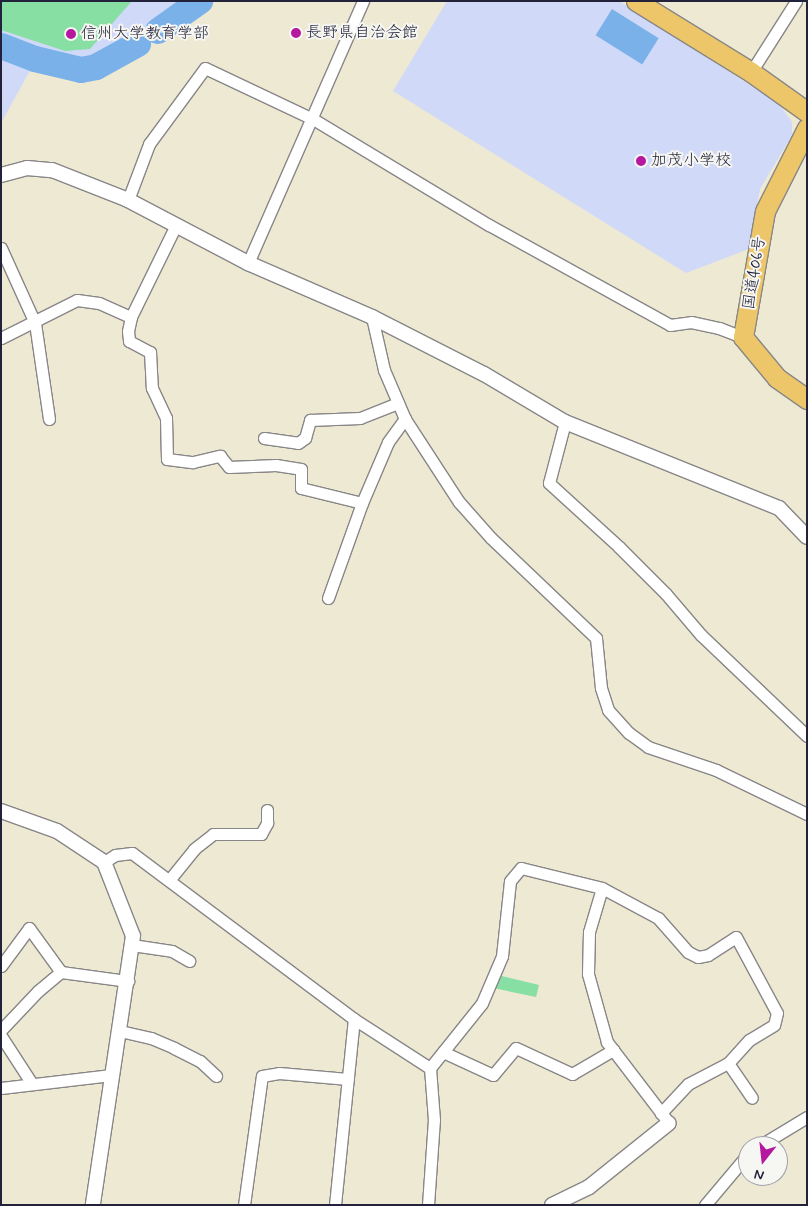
<!DOCTYPE html>
<html>
<head>
<meta charset="utf-8">
<style>
  body { margin:0 }
  #map { position:relative; width:808px; height:1206px; overflow:hidden; background:#eee9d3; font-family:Mynerve,"Klee One",sans-serif }
  div>[style] { position:absolute }
  .built>* { inset:0; background:#d1d9f9 }
  .green>* { inset:0; background:#87dfa4 }
  .water>* { inset:0; background:#7ab1e9; transform-origin:0 0 }
  .river>* { height:26px; margin:-13px; padding:0 13px; transform-origin:13px; border-radius:13px; background:#7ab1e9 }
  .roads { filter:drop-shadow(1px 0 #888687) drop-shadow(-1px 0 #888687) drop-shadow(0 1px #888687) drop-shadow(0 -1px #888687) }
  .minor>* { height:11px; margin:-5.5px; padding:0 5.5px; transform-origin:5.5px; border-radius:5.5px; background:#fff }
  .tertiary>* { height:14px; margin:-7px; padding:0 7px; transform-origin:7px; border-radius:7px; background:#fff }
  .trunk>* { height:19px; margin:-9.5px; padding:0 9.5px; transform-origin:9.5px; border-radius:9.5px; background:#ecc669 }
  .dots>* { width:14px; height:14px; translate:-50% -50%; box-sizing:border-box; border:2px solid #f6f6f2; border-radius:50% }
  span { translate:-50% -50%; white-space:nowrap; text-align:center; line-height:1.15; -webkit-text-stroke:4px #f6f6f2; paint-order:stroke }
  .poi-label { font-size:16px; color:#22223b }
  .left { translate:0 -50%; text-align:left }
  .street-label { font-size:16px; color:#22223b }
  .frame { position:absolute; inset:0; border:2px solid #22223b; pointer-events:none }
  .north { position:absolute; left:738px; top:1136px; width:50px; height:50px; box-sizing:border-box; background:#f6f6f2; border:1px solid #a1a1a9; border-radius:50%; rotate:196deg; font-size:14px; font-weight:700; line-height:20px; text-align:center; color:#22223b }
  .north::after { content:''; display:block; margin:auto; width:18px; height:22px; background:#b5179e; clip-path:polygon(50% 0,100% 100%,50% 72%,0 100%) }
</style>
</head>
<body>
<div id="map">
  <div class="built">
    <i style="clip-path:polygon(1px 1px,188px 1px,75px 79px,32px 67px,1px 123px)"></i>
    <i style="clip-path:polygon(447px 1px,619px 1px,779px 104px,792px 122px,792px 135px,760px 189px,749px 249px,686px 273px,393px 91px)"></i>
  </div>
  <div class="green">
    <i style="clip-path:polygon(1px 1px,132px 1px,90px 49px,65px 51px,1px 30px)"></i>
    <i style="clip-path:polygon(498px 975px,539px 985px,536px 997px,493px 988px)"></i>
  </div>
  <div class="water">
    <i style="left:612px;top:9px;width:55px;height:31px;rotate:32deg"></i>
  </div>
  <div class="river">
    <i style="left:158px;top:31px;width:52px;rotate:-35.5deg"></i>
    <i style="left:1px;top:46px;width:36px;rotate:21deg"></i>
    <i style="left:35px;top:59px;width:47px;rotate:13.4deg"></i>
    <i style="left:81px;top:70px;width:15px;rotate:-11deg"></i>
    <i style="left:96px;top:67px;width:48px;rotate:-28.7deg"></i>
  </div>
  <div class="roads">
    <div class="minor">
      <i style="left:751px;top:72px;width:84px;rotate:-57.6deg"></i>
      <i style="left:128px;top:200px;width:60px;rotate:-69.4deg"></i>
      <i style="left:149px;top:144px;width:94px;rotate:-53.6deg"></i>
      <i style="left:205px;top:68px;width:119px;rotate:25.3deg"></i>
      <i style="left:313px;top:119px;width:205px;rotate:31.1deg"></i>
      <i style="left:489px;top:225px;width:207px;rotate:28.9deg"></i>
      <i style="left:670px;top:325px;width:21px;rotate:-8deg"></i>
      <i style="left:691px;top:322px;width:29px;rotate:12deg"></i>
      <i style="left:719px;top:328px;width:26px;rotate:21deg"></i>
      <i style="left:176px;top:225px;width:102px;rotate:116.1deg"></i>
      <i style="left:131px;top:317px;width:14px;rotate:102deg"></i>
      <i style="left:128px;top:331px;width:10px;rotate:84deg"></i>
      <i style="left:129px;top:341px;width:24px;rotate:28deg"></i>
      <i style="left:150px;top:352px;width:36px;rotate:87deg"></i>
      <i style="left:152px;top:388px;width:33px;rotate:65deg"></i>
      <i style="left:166px;top:418px;width:41px;rotate:88.6deg"></i>
      <i style="left:167px;top:459px;width:26px;rotate:7deg"></i>
      <i style="left:193px;top:462px;width:28px;rotate:-13deg"></i>
      <i style="left:220px;top:456px;width:14px;rotate:51deg"></i>
      <i style="left:229px;top:467px;width:47px;rotate:-2.4deg"></i>
      <i style="left:276px;top:465px;width:25px;rotate:9deg"></i>
      <i style="left:301px;top:469px;width:19px;rotate:90deg"></i>
      <i style="left:301px;top:488px;width:63px;rotate:13.8deg"></i>
      <i style="left:1px;top:248px;width:82px;rotate:65.6deg"></i>
      <i style="left:35px;top:323px;width:97px;rotate:81.7deg"></i>
      <i style="left:248px;top:263px;width:286px;rotate:-66.3deg"></i>
      <i style="left:372px;top:317px;width:54px;rotate:77.2deg"></i>
      <i style="left:384px;top:370px;width:53px;rotate:66.8deg"></i>
      <i style="left:405px;top:419px;width:99px;rotate:57deg"></i>
      <i style="left:459px;top:502px;width:48px;rotate:48.4deg"></i>
      <i style="left:491px;top:538px;width:145px;rotate:43.6deg"></i>
      <i style="left:596px;top:638px;width:50px;rotate:84.3deg"></i>
      <i style="left:601px;top:688px;width:23px;rotate:72deg"></i>
      <i style="left:608px;top:710px;width:31px;rotate:48deg"></i>
      <i style="left:629px;top:733px;width:24px;rotate:36deg"></i>
      <i style="left:648px;top:747px;width:72px;rotate:18.7deg"></i>
      <i style="left:716px;top:770px;width:101px;rotate:25.8deg"></i>
      <i style="left:1px;top:338px;width:85px;rotate:-26.6deg"></i>
      <i style="left:77px;top:300px;width:22px;rotate:8deg"></i>
      <i style="left:99px;top:303px;width:35px;rotate:24deg"></i>
      <i style="left:565px;top:422px;width:63px;rotate:104.7deg"></i>
      <i style="left:549px;top:483px;width:95px;rotate:42.4deg"></i>
      <i style="left:619px;top:547px;width:66px;rotate:45deg"></i>
      <i style="left:666px;top:594px;width:54px;rotate:49.5deg"></i>
      <i style="left:701px;top:635px;width:146px;rotate:43.6deg"></i>
      <i style="left:264px;top:438px;width:34px;rotate:8deg"></i>
      <i style="left:298px;top:443px;width:9px;rotate:-36deg"></i>
      <i style="left:305px;top:438px;width:19px;rotate:-74deg"></i>
      <i style="left:310px;top:420px;width:50px;rotate:-2.3deg"></i>
      <i style="left:360px;top:418px;width:41px;rotate:-21.5deg"></i>
      <i style="left:328px;top:598px;width:101px;rotate:-70.3deg"></i>
      <i style="left:362px;top:503px;width:66px;rotate:-66.9deg"></i>
      <i style="left:388px;top:442px;width:29px;rotate:-54deg"></i>
      <i style="left:104px;top:862px;width:13px;rotate:-32deg"></i>
      <i style="left:115px;top:855px;width:17px;rotate:-7deg"></i>
      <i style="left:132px;top:853px;width:277px;rotate:36.8deg"></i>
      <i style="left:354px;top:1019px;width:90px;rotate:32.8deg"></i>
      <i style="left:170px;top:879px;width:38px;rotate:-51deg"></i>
      <i style="left:194px;top:849px;width:24px;rotate:-38deg"></i>
      <i style="left:213px;top:834px;width:48px"></i>
      <i style="left:261px;top:834px;width:13px;rotate:-61deg"></i>
      <i style="left:267px;top:823px;width:13px;rotate:-90deg"></i>
      <i style="left:602px;top:888px;width:64px;rotate:28.2deg"></i>
      <i style="left:658px;top:918px;width:45px;rotate:48.6deg"></i>
      <i style="left:688px;top:952px;width:11px;rotate:27deg"></i>
      <i style="left:698px;top:957px;width:10px;rotate:-11deg"></i>
      <i style="left:708px;top:955px;width:33px;rotate:-33deg"></i>
      <i style="left:736px;top:937px;width:86px;rotate:61.7deg"></i>
      <i style="left:777px;top:1013px;width:12px;rotate:104deg"></i>
      <i style="left:774px;top:1025px;width:29px;rotate:149deg"></i>
      <i style="left:749px;top:1040px;width:31px;rotate:132deg"></i>
      <i style="left:728px;top:1063px;width:45px;rotate:152.3deg"></i>
      <i style="left:688px;top:1084px;width:40px;rotate:133deg"></i>
      <i style="left:132px;top:945px;width:40px;rotate:8.5deg"></i>
      <i style="left:172px;top:951px;width:20px;rotate:30deg"></i>
      <i style="left:1px;top:966px;width:47px;rotate:-53.6deg"></i>
      <i style="left:29px;top:928px;width:54px;rotate:54deg"></i>
      <i style="left:1px;top:1030px;width:54px;rotate:-46.5deg"></i>
      <i style="left:38px;top:991px;width:30px;rotate:-40deg"></i>
      <i style="left:61px;top:972px;width:68px;rotate:7.7deg"></i>
      <i style="left:120px;top:1031px;width:32px;rotate:13deg"></i>
      <i style="left:151px;top:1038px;width:25px;rotate:23deg"></i>
      <i style="left:174px;top:1048px;width:29px;rotate:27deg"></i>
      <i style="left:200px;top:1061px;width:22px;rotate:43deg"></i>
      <i style="left:1px;top:1036px;width:57px;rotate:57.1deg"></i>
      <i style="left:443px;top:1052px;width:55px;rotate:24.7deg"></i>
      <i style="left:493px;top:1075px;width:35px;rotate:-50deg"></i>
      <i style="left:516px;top:1048px;width:62px;rotate:24.9deg"></i>
      <i style="left:572px;top:1074px;width:48px;rotate:-30.3deg"></i>
      <i style="left:728px;top:1063px;width:42px;rotate:55.6deg"></i>
      <i style="left:1px;top:1088px;width:111px;rotate:-6.7deg"></i>
      <i style="left:759px;top:1146px;width:56px;rotate:-31.1deg"></i>
      <i style="left:244px;top:1205px;width:130px;rotate:-82.1deg"></i>
      <i style="left:262px;top:1076px;width:17px;rotate:-10deg"></i>
      <i style="left:279px;top:1073px;width:69px;rotate:5deg"></i>
      <i style="left:335px;top:1205px;width:187px;rotate:-84.2deg"></i>
      <i style="left:428px;top:1205px;width:85px;rotate:-86deg"></i>
      <i style="left:434px;top:1120px;width:52px;rotate:-94.4deg"></i>
      <i style="left:430px;top:1068px;width:83px;rotate:-51.3deg"></i>
      <i style="left:482px;top:1003px;width:51px;rotate:-66.9deg"></i>
      <i style="left:502px;top:956px;width:75px;rotate:-83.9deg"></i>
      <i style="left:510px;top:881px;width:17px;rotate:-50deg"></i>
      <i style="left:521px;top:868px;width:83px;rotate:13.9deg"></i>
      <i style="left:602px;top:888px;width:46px;rotate:106.5deg"></i>
      <i style="left:589px;top:932px;width:42px;rotate:91.4deg"></i>
      <i style="left:588px;top:974px;width:71px;rotate:74.4deg"></i>
      <i style="left:607px;top:1042px;width:102px;rotate:52.6deg"></i>
      <i style="left:705px;top:1205px;width:67px;rotate:-49.9deg"></i>
    </div>
    <div class="tertiary">
      <i style="left:1px;top:175px;width:27px;rotate:-15deg"></i>
      <i style="left:27px;top:168px;width:25px;rotate:5deg"></i>
      <i style="left:52px;top:170px;width:82px;rotate:21.5deg"></i>
      <i style="left:128px;top:200px;width:136px;rotate:27.7deg"></i>
      <i style="left:248px;top:263px;width:135px;rotate:23.5deg"></i>
      <i style="left:372px;top:317px;width:126px;rotate:27deg"></i>
      <i style="left:484px;top:374px;width:94px;rotate:30.7deg"></i>
      <i style="left:565px;top:422px;width:231px;rotate:21.9deg"></i>
      <i style="left:779px;top:508px;width:40px;rotate:46deg"></i>
      <i style="left:1px;top:811px;width:59px;rotate:19.7deg"></i>
      <i style="left:57px;top:831px;width:56px;rotate:33.4deg"></i>
      <i style="left:104px;top:862px;width:79px;rotate:68.6deg"></i>
      <i style="left:133px;top:936px;width:272px;rotate:98.5deg"></i>
      <i style="left:552px;top:1205px;width:41px;rotate:-25.9deg"></i>
      <i style="left:589px;top:1187px;width:102px;rotate:-38.7deg"></i>
    </div>
    <div class="trunk">
      <i style="left:636px;top:1px;width:135px;rotate:31.7deg"></i>
      <i style="left:751px;top:72px;width:69px;rotate:35.5deg"></i>
      <i style="left:807px;top:128px;width:93px;rotate:116.8deg"></i>
      <i style="left:765px;top:211px;width:128px;rotate:99.9deg"></i>
      <i style="left:743px;top:337px;width:53px;rotate:50.3deg"></i>
      <i style="left:777px;top:378px;width:37px;rotate:35deg"></i>
    </div>
  </div>
  <div class="dots">
    <i style="left:296px;top:33px;background:#b5179e"></i>
    <i style="left:71px;top:34px;background:#b5179e"></i>
    <i style="left:641px;top:161px;background:#b5179e"></i>
  </div>
  <div class="poi-label">
    <span class="left" style="left:306px;top:33px">長野県自治会館</span>
    <span class="left" style="left:81px;top:34px">信州大学教育学部</span>
    <span class="left" style="left:651px;top:161px">加茂小学校</span>
  </div>
  <div class="street-label">
    <span style="left:755px;top:273px;rotate:-81deg">国道406号</span>
  </div>
  <div class="frame"></div>
  <div class="north">N</div>
</div>
</body>
</html>
